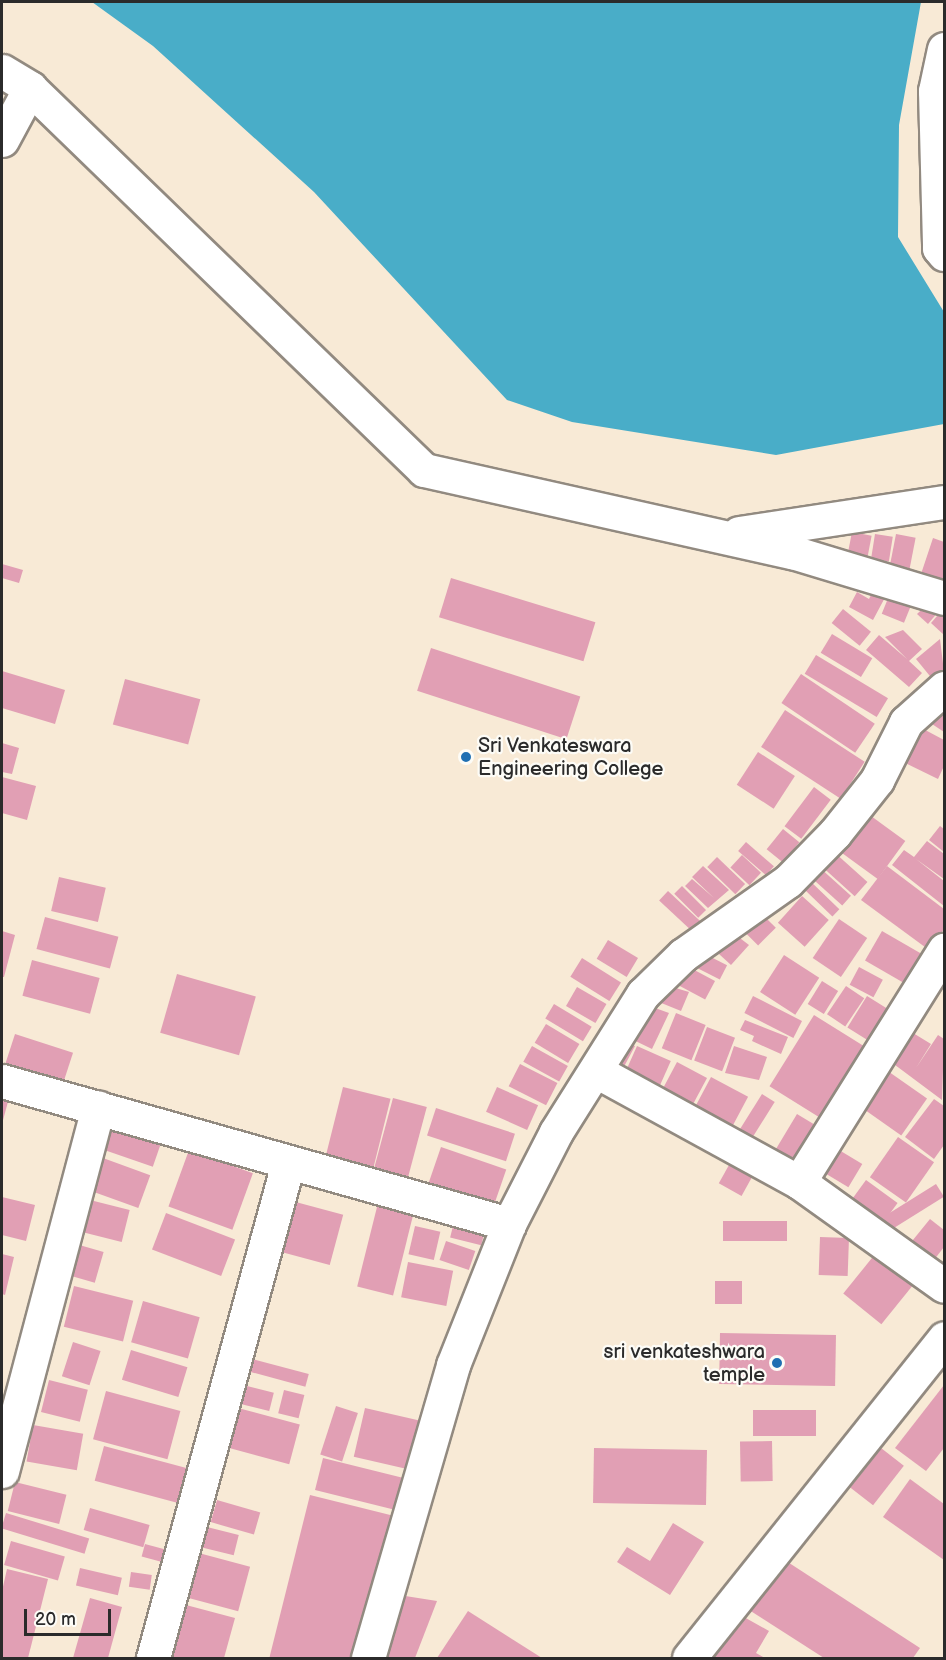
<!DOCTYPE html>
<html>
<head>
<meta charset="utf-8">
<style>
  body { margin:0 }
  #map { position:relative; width:946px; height:1660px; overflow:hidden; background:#f8ead6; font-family:"Balsamiq Sans",sans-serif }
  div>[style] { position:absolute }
  .water>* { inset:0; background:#49adc8 }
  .building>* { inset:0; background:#e19fb4; transform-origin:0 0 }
  .roads { filter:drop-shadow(2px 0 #928a80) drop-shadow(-2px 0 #928a80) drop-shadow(0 2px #928a80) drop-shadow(0 -2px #928a80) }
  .minor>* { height:33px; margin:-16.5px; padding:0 16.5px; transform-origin:16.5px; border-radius:16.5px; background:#fff }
  .dots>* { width:16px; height:16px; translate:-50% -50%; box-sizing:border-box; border:3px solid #fdfcf7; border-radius:50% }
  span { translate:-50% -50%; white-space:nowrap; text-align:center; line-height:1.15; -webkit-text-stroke:4.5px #fdfcf7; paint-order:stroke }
  .poi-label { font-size:20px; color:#2b2b2b }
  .left { translate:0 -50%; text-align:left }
  .right { translate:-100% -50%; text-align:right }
  .frame { position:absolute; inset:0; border:3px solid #2b2b2b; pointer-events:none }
  .scale { position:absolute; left:24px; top:1609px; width:87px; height:27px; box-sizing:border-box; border:3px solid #2b2b2b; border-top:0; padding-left:8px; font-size:18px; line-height:21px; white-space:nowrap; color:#2b2b2b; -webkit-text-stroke:4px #fdfcf7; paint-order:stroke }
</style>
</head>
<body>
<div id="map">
  <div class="water">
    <i style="clip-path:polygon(92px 2px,921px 2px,899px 125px,898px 237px,944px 312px,944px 424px,776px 455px,572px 422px,507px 400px,314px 192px,153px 46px)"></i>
  </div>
  <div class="building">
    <i style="left:852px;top:532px;width:20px;height:22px;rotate:11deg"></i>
    <i style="left:875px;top:534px;width:18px;height:25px;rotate:9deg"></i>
    <i style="left:896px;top:534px;width:20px;height:31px;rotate:11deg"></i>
    <i style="clip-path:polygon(933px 538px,944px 542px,943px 581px,921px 574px)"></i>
    <i style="clip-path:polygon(2px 564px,23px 570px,19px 583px,2px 578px)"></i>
    <i style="left:451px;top:578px;width:151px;height:41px;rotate:17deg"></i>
    <i style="clip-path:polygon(877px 583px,889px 590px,873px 620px,849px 607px,857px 592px,869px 599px)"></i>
    <i style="left:893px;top:586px;width:24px;height:30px;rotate:22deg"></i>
    <i style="clip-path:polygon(933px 599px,944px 605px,928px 624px,917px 614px)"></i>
    <i style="clip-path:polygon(944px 608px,944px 635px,931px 623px)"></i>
    <i style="left:843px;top:609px;width:36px;height:18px;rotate:39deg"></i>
    <i style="clip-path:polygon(903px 630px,922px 649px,909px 661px,922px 673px,909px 687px,866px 650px,879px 635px,907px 659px,885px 637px)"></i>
    <i style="left:832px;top:634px;width:47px;height:22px;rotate:31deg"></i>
    <i style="clip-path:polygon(940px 639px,944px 672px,934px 681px,916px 659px)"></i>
    <i style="left:431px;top:648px;width:157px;height:45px;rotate:18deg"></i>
    <i style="left:816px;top:655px;width:84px;height:22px;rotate:31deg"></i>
    <i style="clip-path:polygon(2px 671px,65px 690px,55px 724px,2px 708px)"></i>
    <i style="left:801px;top:674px;width:89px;height:35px;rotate:34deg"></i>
    <i style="left:125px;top:679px;width:78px;height:47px;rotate:15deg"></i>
    <i style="clip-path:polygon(938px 709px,944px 713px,944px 732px,929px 722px)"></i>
    <i style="left:785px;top:710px;width:95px;height:44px;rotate:33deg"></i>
    <i style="clip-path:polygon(914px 724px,944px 740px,944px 766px,938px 779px,897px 759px)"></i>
    <i style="clip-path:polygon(2px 743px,19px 748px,12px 774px,2px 772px)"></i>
    <i style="left:758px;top:752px;width:44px;height:39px;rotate:33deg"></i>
    <i style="clip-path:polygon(2px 777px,36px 786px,27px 820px,2px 813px)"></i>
    <i style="left:814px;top:787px;width:21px;height:49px;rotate:37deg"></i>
    <i style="left:860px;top:808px;width:56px;height:47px;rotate:36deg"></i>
    <i style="clip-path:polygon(940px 826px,944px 829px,944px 852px,929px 840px)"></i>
    <i style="left:783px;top:829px;width:21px;height:26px;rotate:39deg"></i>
    <i style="clip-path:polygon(927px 841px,944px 854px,944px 879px,916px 859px,944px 881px,944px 906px,892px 865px,904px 850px,914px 857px)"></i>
    <i style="left:746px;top:842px;width:37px;height:12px;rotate:41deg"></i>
    <i style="left:834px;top:852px;width:45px;height:19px;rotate:42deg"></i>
    <i style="left:742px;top:855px;width:26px;height:17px;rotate:43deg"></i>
    <i style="left:717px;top:857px;width:39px;height:14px;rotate:44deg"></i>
    <i style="clip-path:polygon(703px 866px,729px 890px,708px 908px,685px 886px,692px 879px,714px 898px,692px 877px)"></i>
    <i style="clip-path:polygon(887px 866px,944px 909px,944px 929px,929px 950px,861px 900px)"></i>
    <i style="left:819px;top:867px;width:43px;height:13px;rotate:42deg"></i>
    <i style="left:59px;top:877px;width:48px;height:35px;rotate:13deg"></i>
    <i style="left:807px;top:878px;width:45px;height:10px;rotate:44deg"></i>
    <i style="left:682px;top:886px;width:34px;height:11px;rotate:45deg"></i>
    <i style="left:668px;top:891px;width:44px;height:13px;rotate:43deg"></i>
    <i style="left:802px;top:896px;width:36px;height:36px;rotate:42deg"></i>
    <i style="left:756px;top:908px;width:28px;height:25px;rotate:45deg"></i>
    <i style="left:45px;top:917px;width:76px;height:33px;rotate:15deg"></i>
    <i style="left:839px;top:919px;width:34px;height:47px;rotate:34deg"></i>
    <i style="clip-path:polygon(728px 929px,749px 945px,731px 965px,707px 943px)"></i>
    <i style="clip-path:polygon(2px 931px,15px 935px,4px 977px,2px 977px)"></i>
    <i style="left:882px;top:931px;width:46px;height:34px;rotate:30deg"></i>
    <i style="left:608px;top:940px;width:35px;height:22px;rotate:31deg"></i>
    <i style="left:695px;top:949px;width:36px;height:16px;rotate:27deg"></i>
    <i style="left:784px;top:955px;width:42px;height:44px;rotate:33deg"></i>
    <i style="left:582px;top:958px;width:46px;height:22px;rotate:32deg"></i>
    <i style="left:32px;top:960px;width:70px;height:37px;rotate:15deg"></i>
    <i style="left:685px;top:965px;width:34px;height:21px;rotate:28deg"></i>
    <i style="left:859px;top:967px;width:27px;height:20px;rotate:28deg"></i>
    <i style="left:177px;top:974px;width:82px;height:61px;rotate:16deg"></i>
    <i style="left:822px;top:981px;width:19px;height:27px;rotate:32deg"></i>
    <i style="clip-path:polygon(659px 983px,689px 992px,681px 1011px,649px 998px)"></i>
    <i style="left:846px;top:986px;width:22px;height:34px;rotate:34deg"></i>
    <i style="left:577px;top:987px;width:34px;height:22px;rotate:30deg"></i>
    <i style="left:753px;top:996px;width:55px;height:19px;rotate:27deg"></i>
    <i style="left:867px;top:996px;width:34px;height:37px;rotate:32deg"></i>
    <i style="left:554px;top:1004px;width:44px;height:17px;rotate:31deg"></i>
    <i style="clip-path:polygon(644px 1004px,669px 1013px,652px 1049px,621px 1034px)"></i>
    <i style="left:676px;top:1013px;width:32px;height:38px;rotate:22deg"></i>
    <i style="left:814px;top:1015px;width:70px;height:84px;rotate:32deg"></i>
    <i style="clip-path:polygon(745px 1020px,788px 1037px,781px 1054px,752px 1041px,754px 1036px,740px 1030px)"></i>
    <i style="left:546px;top:1024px;width:39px;height:22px;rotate:31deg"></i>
    <i style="clip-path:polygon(900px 1025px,931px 1044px,916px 1068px,938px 1035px,944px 1039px,942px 1100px,883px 1056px)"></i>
    <i style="left:707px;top:1027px;width:30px;height:36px;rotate:21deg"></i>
    <i style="left:15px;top:1034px;width:61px;height:37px;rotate:18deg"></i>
    <i style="left:620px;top:1038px;width:17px;height:29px;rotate:28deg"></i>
    <i style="left:532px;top:1046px;width:41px;height:18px;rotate:29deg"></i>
    <i style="left:637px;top:1046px;width:37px;height:29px;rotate:24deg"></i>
    <i style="clip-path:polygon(734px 1046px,767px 1057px,759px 1080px,725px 1073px)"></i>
    <i style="left:677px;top:1062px;width:34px;height:35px;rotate:28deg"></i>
    <i style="left:520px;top:1064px;width:42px;height:25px;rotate:27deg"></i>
    <i style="left:882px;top:1067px;width:55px;height:45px;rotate:35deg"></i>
    <i style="left:711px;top:1077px;width:42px;height:41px;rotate:28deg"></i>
    <i style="left:343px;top:1087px;width:49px;height:75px;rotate:14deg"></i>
    <i style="left:497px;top:1087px;width:45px;height:27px;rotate:24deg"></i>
    <i style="left:762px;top:1094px;width:15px;height:42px;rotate:32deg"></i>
    <i style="clip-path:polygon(2px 1096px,9px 1098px,2px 1124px)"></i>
    <i style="left:393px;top:1098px;width:35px;height:78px;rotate:15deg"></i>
    <i style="clip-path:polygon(934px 1099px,944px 1106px,944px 1145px,934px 1159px,905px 1137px)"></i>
    <i style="left:436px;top:1108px;width:83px;height:29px;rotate:18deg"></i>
    <i style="left:797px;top:1114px;width:29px;height:49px;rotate:31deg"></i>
    <i style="left:103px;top:1121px;width:62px;height:27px;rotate:19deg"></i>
    <i style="left:898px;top:1137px;width:44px;height:49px;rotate:35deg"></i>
    <i style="left:441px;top:1147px;width:69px;height:42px;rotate:19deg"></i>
    <i style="left:834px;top:1147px;width:33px;height:27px;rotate:31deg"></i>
    <i style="left:189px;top:1150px;width:68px;height:60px;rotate:20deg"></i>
    <i style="left:92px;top:1154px;width:62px;height:35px;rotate:20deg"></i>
    <i style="left:729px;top:1165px;width:26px;height:21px;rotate:29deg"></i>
    <i style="left:866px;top:1180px;width:39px;height:35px;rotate:36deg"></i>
    <i style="left:936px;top:1184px;width:15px;height:68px;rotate:58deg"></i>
    <i style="clip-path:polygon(2px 1197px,35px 1205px,26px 1241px,2px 1235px)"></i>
    <i style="left:86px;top:1199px;width:45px;height:33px;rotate:14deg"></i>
    <i style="left:292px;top:1201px;width:53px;height:52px;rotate:15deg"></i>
    <i style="left:378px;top:1203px;width:37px;height:86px;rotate:14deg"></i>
    <i style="left:166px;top:1213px;width:74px;height:39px;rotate:21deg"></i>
    <i style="clip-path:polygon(930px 1219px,944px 1230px,944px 1247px,927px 1269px,904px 1251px)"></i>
    <i style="left:723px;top:1221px;width:64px;height:20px"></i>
    <i style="left:454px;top:1222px;width:32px;height:16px;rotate:14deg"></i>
    <i style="left:415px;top:1226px;width:26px;height:29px;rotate:13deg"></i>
    <i style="left:820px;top:1237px;width:29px;height:38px;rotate:2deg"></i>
    <i style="left:446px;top:1241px;width:31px;height:20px;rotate:19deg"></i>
    <i style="left:69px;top:1242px;width:36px;height:32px;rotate:16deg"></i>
    <i style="left:876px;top:1253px;width:49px;height:52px;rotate:39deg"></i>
    <i style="clip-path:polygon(2px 1254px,14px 1257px,5px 1295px,2px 1294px)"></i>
    <i style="left:408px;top:1262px;width:46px;height:36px;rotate:11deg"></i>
    <i style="left:715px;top:1281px;width:27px;height:23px"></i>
    <i style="left:74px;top:1286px;width:61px;height:42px;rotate:14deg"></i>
    <i style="left:143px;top:1301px;width:59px;height:43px;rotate:16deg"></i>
    <i style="left:720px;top:1333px;width:116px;height:51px;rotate:1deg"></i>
    <i style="left:73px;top:1342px;width:29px;height:36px;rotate:18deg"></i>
    <i style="left:131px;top:1350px;width:59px;height:31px;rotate:17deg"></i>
    <i style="left:245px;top:1357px;width:66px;height:13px;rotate:15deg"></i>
    <i style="left:49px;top:1380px;width:40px;height:33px;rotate:14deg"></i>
    <i style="left:235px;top:1383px;width:40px;height:19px;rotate:14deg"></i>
    <i style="clip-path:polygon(944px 1385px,944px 1448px,926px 1471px,895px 1448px)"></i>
    <i style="left:284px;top:1390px;width:21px;height:24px;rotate:14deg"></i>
    <i style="left:106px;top:1391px;width:77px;height:50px;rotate:15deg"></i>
    <i style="left:336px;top:1406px;width:23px;height:51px;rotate:18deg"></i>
    <i style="left:238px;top:1408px;width:64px;height:41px;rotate:15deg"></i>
    <i style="left:365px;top:1408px;width:58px;height:50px;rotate:13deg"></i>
    <i style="left:753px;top:1410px;width:63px;height:26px"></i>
    <i style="left:33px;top:1425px;width:51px;height:37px;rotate:10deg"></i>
    <i style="left:772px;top:1441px;width:40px;height:32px;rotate:89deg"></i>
    <i style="left:104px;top:1446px;width:95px;height:36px;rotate:15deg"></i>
    <i style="left:594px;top:1448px;width:113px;height:55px;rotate:1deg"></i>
    <i style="left:881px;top:1448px;width:29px;height:50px;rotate:38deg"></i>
    <i style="left:323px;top:1458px;width:83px;height:33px;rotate:14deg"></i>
    <i style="clip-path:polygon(910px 1479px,944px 1504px,944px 1560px,883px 1517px)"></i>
    <i style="left:15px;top:1482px;width:53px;height:30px;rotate:14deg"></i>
    <i style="left:310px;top:1495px;width:90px;height:167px;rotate:14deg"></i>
    <i style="left:217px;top:1500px;width:45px;height:23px;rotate:16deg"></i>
    <i style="left:90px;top:1508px;width:62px;height:23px;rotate:16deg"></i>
    <i style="left:6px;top:1513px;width:87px;height:16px;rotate:17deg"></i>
    <i style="clip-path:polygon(673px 1523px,704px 1542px,670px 1595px,617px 1562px,627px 1547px,650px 1561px)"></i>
    <i style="left:199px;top:1525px;width:41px;height:21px;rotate:14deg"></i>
    <i style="left:11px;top:1541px;width:56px;height:25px;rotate:16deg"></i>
    <i style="left:145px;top:1544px;width:24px;height:13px;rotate:15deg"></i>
    <i style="left:195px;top:1552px;width:57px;height:46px;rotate:15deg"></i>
    <i style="clip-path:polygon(780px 1557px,920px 1648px,913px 1658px,824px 1658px,746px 1608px)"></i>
    <i style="left:80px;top:1568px;width:43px;height:18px;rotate:13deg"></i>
    <i style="clip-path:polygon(7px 1569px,48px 1579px,28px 1658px,2px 1658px,2px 1591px)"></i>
    <i style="left:131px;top:1572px;width:21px;height:15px;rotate:8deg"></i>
    <i style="clip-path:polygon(399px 1595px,437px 1601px,415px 1658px,382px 1658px)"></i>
    <i style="clip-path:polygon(90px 1598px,122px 1607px,108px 1658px,73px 1658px)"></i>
    <i style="clip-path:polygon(186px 1605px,235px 1618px,224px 1658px,171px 1658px)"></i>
    <i style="clip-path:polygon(468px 1611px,542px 1658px,437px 1658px)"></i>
    <i style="clip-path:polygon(735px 1612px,769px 1631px,756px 1653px,765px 1658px,707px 1658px)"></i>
  </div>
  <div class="roads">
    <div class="minor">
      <i style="left:944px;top:49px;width:43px;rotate:102.1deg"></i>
      <i style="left:935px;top:91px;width:157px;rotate:88.5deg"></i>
      <i style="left:939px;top:248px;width:8px;rotate:50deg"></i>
      <i style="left:2px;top:71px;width:33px;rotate:31deg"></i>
      <i style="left:30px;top:88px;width:549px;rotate:44.11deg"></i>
      <i style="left:424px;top:470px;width:377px;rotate:12.6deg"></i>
      <i style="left:792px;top:552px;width:159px;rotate:16.8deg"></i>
      <i style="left:2px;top:140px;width:59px;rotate:-61.7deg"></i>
      <i style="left:739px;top:533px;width:207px;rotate:-8.6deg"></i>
      <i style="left:596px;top:1071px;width:231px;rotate:28.7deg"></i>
      <i style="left:799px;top:1182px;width:178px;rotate:35.6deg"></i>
      <i style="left:2px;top:1081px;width:527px;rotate:15.75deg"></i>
      <i style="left:799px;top:1182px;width:274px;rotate:-58deg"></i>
      <i style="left:2px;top:1471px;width:376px;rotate:-75.2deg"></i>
      <i style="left:153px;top:1658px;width:513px;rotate:-74.74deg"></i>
      <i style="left:368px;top:1658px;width:305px;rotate:-73.8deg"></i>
      <i style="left:453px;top:1365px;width:152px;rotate:-68.3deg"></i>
      <i style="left:509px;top:1224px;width:103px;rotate:-62.9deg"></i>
      <i style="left:556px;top:1132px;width:163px;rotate:-57.8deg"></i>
      <i style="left:643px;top:994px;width:56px;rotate:-44.3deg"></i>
      <i style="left:683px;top:955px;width:128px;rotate:-35.2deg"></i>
      <i style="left:788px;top:881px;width:67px;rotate:-45.6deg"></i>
      <i style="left:835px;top:833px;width:68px;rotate:-51.6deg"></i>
      <i style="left:877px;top:780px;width:65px;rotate:-63.4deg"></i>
      <i style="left:906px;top:722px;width:51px;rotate:-41.8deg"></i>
      <i style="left:689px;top:1658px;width:409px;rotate:-51.4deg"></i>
    </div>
  </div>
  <div class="dots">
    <i style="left:466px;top:757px;background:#1f6fb2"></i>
    <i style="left:777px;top:1363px;background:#1f6fb2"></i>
  </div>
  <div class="poi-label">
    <span class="left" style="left:478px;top:758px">Sri Venkateswara<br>Engineering College</span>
    <span class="right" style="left:765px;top:1364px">sri venkateshwara<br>temple</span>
  </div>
  <div class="frame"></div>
  <div class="scale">20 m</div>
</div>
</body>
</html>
